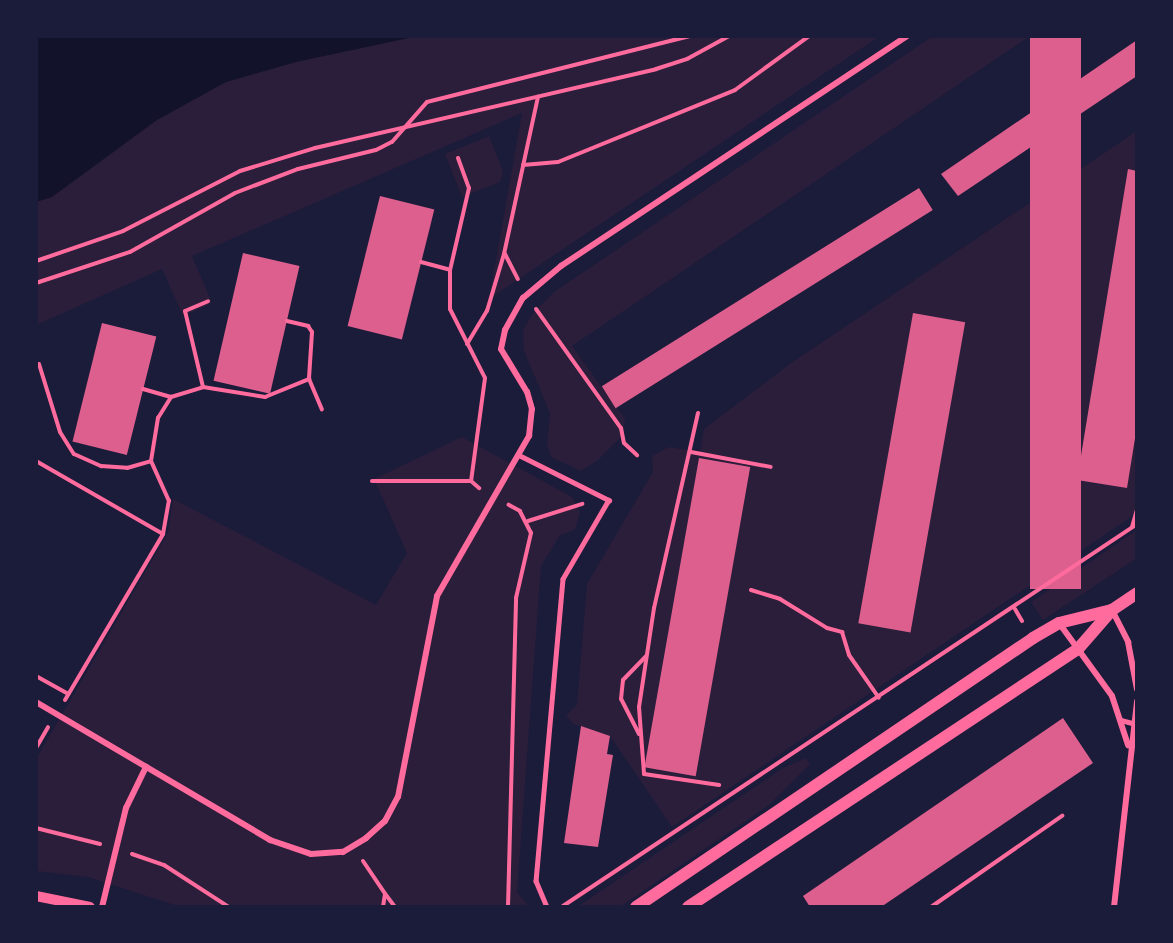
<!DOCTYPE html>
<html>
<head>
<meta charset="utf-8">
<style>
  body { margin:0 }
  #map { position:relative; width:1173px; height:943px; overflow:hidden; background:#1b1b3a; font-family:"Times New Roman",serif }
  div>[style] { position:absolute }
  .green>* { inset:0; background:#2a1e3b }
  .water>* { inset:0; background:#12122b }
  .building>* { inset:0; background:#dd5f8e; transform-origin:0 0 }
  .path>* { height:4px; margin:-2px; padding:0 2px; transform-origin:2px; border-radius:2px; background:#ff6b9d }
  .service>* { height:4.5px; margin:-2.25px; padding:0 2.25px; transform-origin:2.25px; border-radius:2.25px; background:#ff6b9d }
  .minor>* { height:6px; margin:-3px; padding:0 3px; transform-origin:3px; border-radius:3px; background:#ff6b9d }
  .tertiary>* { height:10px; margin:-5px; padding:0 5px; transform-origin:5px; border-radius:5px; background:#ff6b9d }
  .secondary>* { height:12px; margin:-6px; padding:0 6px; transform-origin:6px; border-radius:6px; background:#ff6b9d }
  span { translate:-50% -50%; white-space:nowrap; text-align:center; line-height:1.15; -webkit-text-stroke:6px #1b1b3a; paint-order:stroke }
  .frame { position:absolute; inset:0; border:38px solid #1b1b3a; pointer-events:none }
</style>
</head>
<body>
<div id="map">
  <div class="green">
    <i style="clip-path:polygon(36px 36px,880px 36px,489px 299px,522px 113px,192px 256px,212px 303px,183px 316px,162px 269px,36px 325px)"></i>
    <i style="clip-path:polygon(933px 36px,1030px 36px,572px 346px,625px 419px,623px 435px,598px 460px,581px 471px,551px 457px,547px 445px,550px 413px,524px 351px,523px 331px,532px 314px,554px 292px)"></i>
    <i style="clip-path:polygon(1137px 131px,1137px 513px,672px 827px,610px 736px,573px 724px,566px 715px,577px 705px,587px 584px,653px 472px,652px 456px,669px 447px,700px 452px,704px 429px,791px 363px)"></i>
    <i style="clip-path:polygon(489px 136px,503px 171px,500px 182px,462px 197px,445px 154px)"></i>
    <i style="clip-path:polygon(462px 437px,572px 497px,580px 512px,575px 530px,560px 535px,541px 566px,517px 892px,529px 907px,181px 907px,88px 877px,36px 871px,36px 759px,168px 533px,173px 499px,376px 605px,407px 553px,374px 479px)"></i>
    <i style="clip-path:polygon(1137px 530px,1137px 558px,1043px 620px,1031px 602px)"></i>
    <i style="clip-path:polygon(806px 758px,810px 764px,769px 805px,620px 907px,577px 907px,783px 768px)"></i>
  </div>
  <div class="water">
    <i style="clip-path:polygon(36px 36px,443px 36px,409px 38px,296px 62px,226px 82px,157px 120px,52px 197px,36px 202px)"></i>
  </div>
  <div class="building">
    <i style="left:1030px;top:36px;width:51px;height:553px"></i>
    <i style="clip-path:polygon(1137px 40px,1137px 76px,958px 196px,941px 174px)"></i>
    <i style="clip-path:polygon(1128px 169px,1137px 171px,1137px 426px,1127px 488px,1077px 480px)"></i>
    <i style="left:919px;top:188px;width:26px;height:374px;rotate:58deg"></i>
    <i style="left:380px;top:196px;width:56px;height:134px;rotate:14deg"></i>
    <i style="left:243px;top:253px;width:58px;height:131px;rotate:13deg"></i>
    <i style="left:913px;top:313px;width:53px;height:315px;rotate:10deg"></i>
    <i style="left:102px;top:323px;width:56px;height:122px;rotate:14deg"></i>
    <i style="left:699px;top:458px;width:52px;height:314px;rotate:10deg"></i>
    <i style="clip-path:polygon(1063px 718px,1093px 763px,881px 907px,810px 907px,803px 896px)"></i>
    <i style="clip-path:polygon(581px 726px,610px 736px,607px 754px,613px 755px,598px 847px,564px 843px)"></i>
  </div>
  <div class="path">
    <i style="left:458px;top:158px;width:32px;rotate:70deg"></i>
    <i style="left:469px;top:188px;width:84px;rotate:103deg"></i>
    <i style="left:450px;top:270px;width:39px;rotate:90deg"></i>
    <i style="left:450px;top:309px;width:77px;rotate:63.1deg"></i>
    <i style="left:485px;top:378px;width:104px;rotate:97.7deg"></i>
    <i style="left:471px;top:481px;width:11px;rotate:41deg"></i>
    <i style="left:523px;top:165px;width:35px;rotate:-5deg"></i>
    <i style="left:558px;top:162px;width:191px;rotate:-22.1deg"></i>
    <i style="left:735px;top:90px;width:92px;rotate:-36.1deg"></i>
    <i style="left:505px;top:254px;width:28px;rotate:63deg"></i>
    <i style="left:36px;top:261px;width:92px;rotate:-19deg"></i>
    <i style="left:123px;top:231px;width:131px;rotate:-27.1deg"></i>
    <i style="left:240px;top:171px;width:78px;rotate:-17deg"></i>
    <i style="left:315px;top:148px;width:350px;rotate:-13deg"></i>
    <i style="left:656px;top:69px;width:33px;rotate:-18deg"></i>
    <i style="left:687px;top:59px;width:48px;rotate:-28.7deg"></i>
    <i style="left:421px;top:262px;width:30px;rotate:15deg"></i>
    <i style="left:36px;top:283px;width:99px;rotate:-18.3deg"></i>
    <i style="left:130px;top:252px;width:120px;rotate:-29.3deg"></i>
    <i style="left:235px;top:193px;width:67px;rotate:-20.9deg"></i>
    <i style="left:298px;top:169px;width:80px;rotate:-13.7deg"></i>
    <i style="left:376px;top:150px;width:18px;rotate:-27deg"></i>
    <i style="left:392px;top:142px;width:53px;rotate:-48.8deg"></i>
    <i style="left:427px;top:102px;width:270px;rotate:-14.1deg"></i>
    <i style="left:536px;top:309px;width:146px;rotate:54.5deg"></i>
    <i style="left:621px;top:428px;width:15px;rotate:79deg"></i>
    <i style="left:624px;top:443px;width:18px;rotate:43deg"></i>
    <i style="left:287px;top:321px;width:22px;rotate:13deg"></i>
    <i style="left:308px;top:326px;width:7px;rotate:56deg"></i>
    <i style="left:312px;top:332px;width:47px;rotate:93.7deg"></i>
    <i style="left:467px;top:344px;width:39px;rotate:-59deg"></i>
    <i style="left:487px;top:311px;width:59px;rotate:-73.4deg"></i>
    <i style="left:504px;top:254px;width:161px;rotate:-77.8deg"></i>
    <i style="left:39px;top:364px;width:71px;rotate:72.8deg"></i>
    <i style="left:60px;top:432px;width:26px;rotate:58deg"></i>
    <i style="left:74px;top:454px;width:30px;rotate:24deg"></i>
    <i style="left:101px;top:466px;width:26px;rotate:4deg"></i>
    <i style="left:127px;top:468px;width:25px;rotate:-16deg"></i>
    <i style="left:203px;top:387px;width:63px;rotate:9.2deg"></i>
    <i style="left:265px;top:397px;width:48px;rotate:-22.2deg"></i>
    <i style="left:309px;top:379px;width:33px;rotate:67deg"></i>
    <i style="left:143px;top:389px;width:29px;rotate:16deg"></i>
    <i style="left:698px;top:413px;width:200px;rotate:102.7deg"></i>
    <i style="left:654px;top:608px;width:100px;rotate:98.6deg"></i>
    <i style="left:639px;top:707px;width:67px;rotate:85.7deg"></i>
    <i style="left:644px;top:774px;width:76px;rotate:8.3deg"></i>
    <i style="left:691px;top:452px;width:81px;rotate:10.6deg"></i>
    <i style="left:36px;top:461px;width:146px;rotate:29.9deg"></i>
    <i style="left:372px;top:481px;width:99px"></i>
    <i style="left:528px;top:521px;width:57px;rotate:-17.5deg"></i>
    <i style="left:1132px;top:527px;width:18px;rotate:-74deg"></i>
    <i style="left:751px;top:590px;width:30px;rotate:17deg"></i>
    <i style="left:780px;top:599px;width:55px;rotate:31.7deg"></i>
    <i style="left:827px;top:628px;width:16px;rotate:15deg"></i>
    <i style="left:842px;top:632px;width:24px;rotate:73deg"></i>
    <i style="left:849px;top:655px;width:52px;rotate:55.1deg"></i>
    <i style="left:1015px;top:609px;width:14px;rotate:60deg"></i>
    <i style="left:36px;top:676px;width:37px;rotate:29deg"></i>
    <i style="left:65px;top:700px;width:193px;rotate:-59.4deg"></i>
    <i style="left:163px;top:534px;width:34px;rotate:-80deg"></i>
    <i style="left:169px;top:501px;width:44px;rotate:-114.2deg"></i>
    <i style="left:151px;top:461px;width:44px;rotate:-80.8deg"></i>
    <i style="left:158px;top:418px;width:25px;rotate:-58deg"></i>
    <i style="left:171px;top:397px;width:34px;rotate:-17deg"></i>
    <i style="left:203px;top:387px;width:78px;rotate:-103.3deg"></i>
    <i style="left:185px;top:311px;width:25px;rotate:-23deg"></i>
    <i style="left:639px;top:734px;width:39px;rotate:-117deg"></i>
    <i style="left:621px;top:699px;width:19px;rotate:-84deg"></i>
    <i style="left:623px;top:680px;width:33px;rotate:-46deg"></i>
    <i style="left:36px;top:748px;width:24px;rotate:-60deg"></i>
    <i style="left:36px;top:828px;width:66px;rotate:14deg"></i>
    <i style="left:132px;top:854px;width:34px;rotate:19deg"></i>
    <i style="left:164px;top:865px;width:77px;rotate:32.9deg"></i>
    <i style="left:363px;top:861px;width:40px;rotate:56deg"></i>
    <i style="left:385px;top:894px;width:13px;rotate:99deg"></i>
    <i style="left:386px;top:895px;width:15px;rotate:53deg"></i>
    <i style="left:563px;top:906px;width:689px;rotate:-33.64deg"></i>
    <i style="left:508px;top:907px;width:309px;rotate:-88.5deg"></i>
    <i style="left:516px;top:598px;width:67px;rotate:-77deg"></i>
    <i style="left:531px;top:533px;width:25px;rotate:-117deg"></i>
    <i style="left:520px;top:511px;width:13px;rotate:-151deg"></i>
    <i style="left:931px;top:907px;width:160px;rotate:-34.8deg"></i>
  </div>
  <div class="service">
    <i style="left:519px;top:455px;width:101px;rotate:26.6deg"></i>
    <i style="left:609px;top:500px;width:91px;rotate:120.2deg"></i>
    <i style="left:563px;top:579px;width:303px;rotate:95.1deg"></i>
    <i style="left:536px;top:881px;width:28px;rotate:67deg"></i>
    <i style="left:1121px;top:720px;width:16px;rotate:15deg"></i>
  </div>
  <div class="minor">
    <i style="left:1112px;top:610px;width:36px;rotate:63deg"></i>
    <i style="left:1128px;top:642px;width:48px;rotate:79.2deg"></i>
    <i style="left:1059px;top:623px;width:90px;rotate:54deg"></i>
    <i style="left:1112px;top:696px;width:52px;rotate:71.9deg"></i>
    <i style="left:36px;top:702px;width:272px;rotate:30.5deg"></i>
    <i style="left:270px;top:840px;width:43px;rotate:18.9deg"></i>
    <i style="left:311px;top:854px;width:32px;rotate:-4deg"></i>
    <i style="left:343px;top:852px;width:27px;rotate:-31deg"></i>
    <i style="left:366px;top:838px;width:25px;rotate:-42deg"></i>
    <i style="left:385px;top:821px;width:27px;rotate:-62deg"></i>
    <i style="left:398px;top:797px;width:205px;rotate:-79deg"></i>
    <i style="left:437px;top:596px;width:185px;rotate:-60.1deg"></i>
    <i style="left:529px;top:436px;width:27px;rotate:-84deg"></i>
    <i style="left:532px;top:409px;width:18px;rotate:-106deg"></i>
    <i style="left:527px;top:392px;width:50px;rotate:-121.2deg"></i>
    <i style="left:501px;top:349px;width:19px;rotate:-78deg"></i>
    <i style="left:505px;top:330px;width:37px;rotate:-61deg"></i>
    <i style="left:523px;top:298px;width:50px;rotate:-40.1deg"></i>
    <i style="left:561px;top:266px;width:415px;rotate:-33.6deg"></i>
    <i style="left:102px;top:907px;width:102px;rotate:-76.4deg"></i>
    <i style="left:126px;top:808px;width:46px;rotate:-64deg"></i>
    <i style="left:1114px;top:907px;width:207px;rotate:-83.6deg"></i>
  </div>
  <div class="tertiary">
    <i style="left:36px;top:896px;width:55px;rotate:11.5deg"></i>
  </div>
  <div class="secondary">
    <i style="left:636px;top:907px;width:480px;rotate:-34.1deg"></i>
    <i style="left:1033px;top:638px;width:30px;rotate:-30deg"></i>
    <i style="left:1059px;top:623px;width:55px;rotate:-13.8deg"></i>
    <i style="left:688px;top:907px;width:468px;rotate:-33.5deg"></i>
    <i style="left:1078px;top:649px;width:52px;rotate:-48.9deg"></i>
    <i style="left:1112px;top:610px;width:30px;rotate:-34deg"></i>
  </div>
  <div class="frame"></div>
</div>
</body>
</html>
